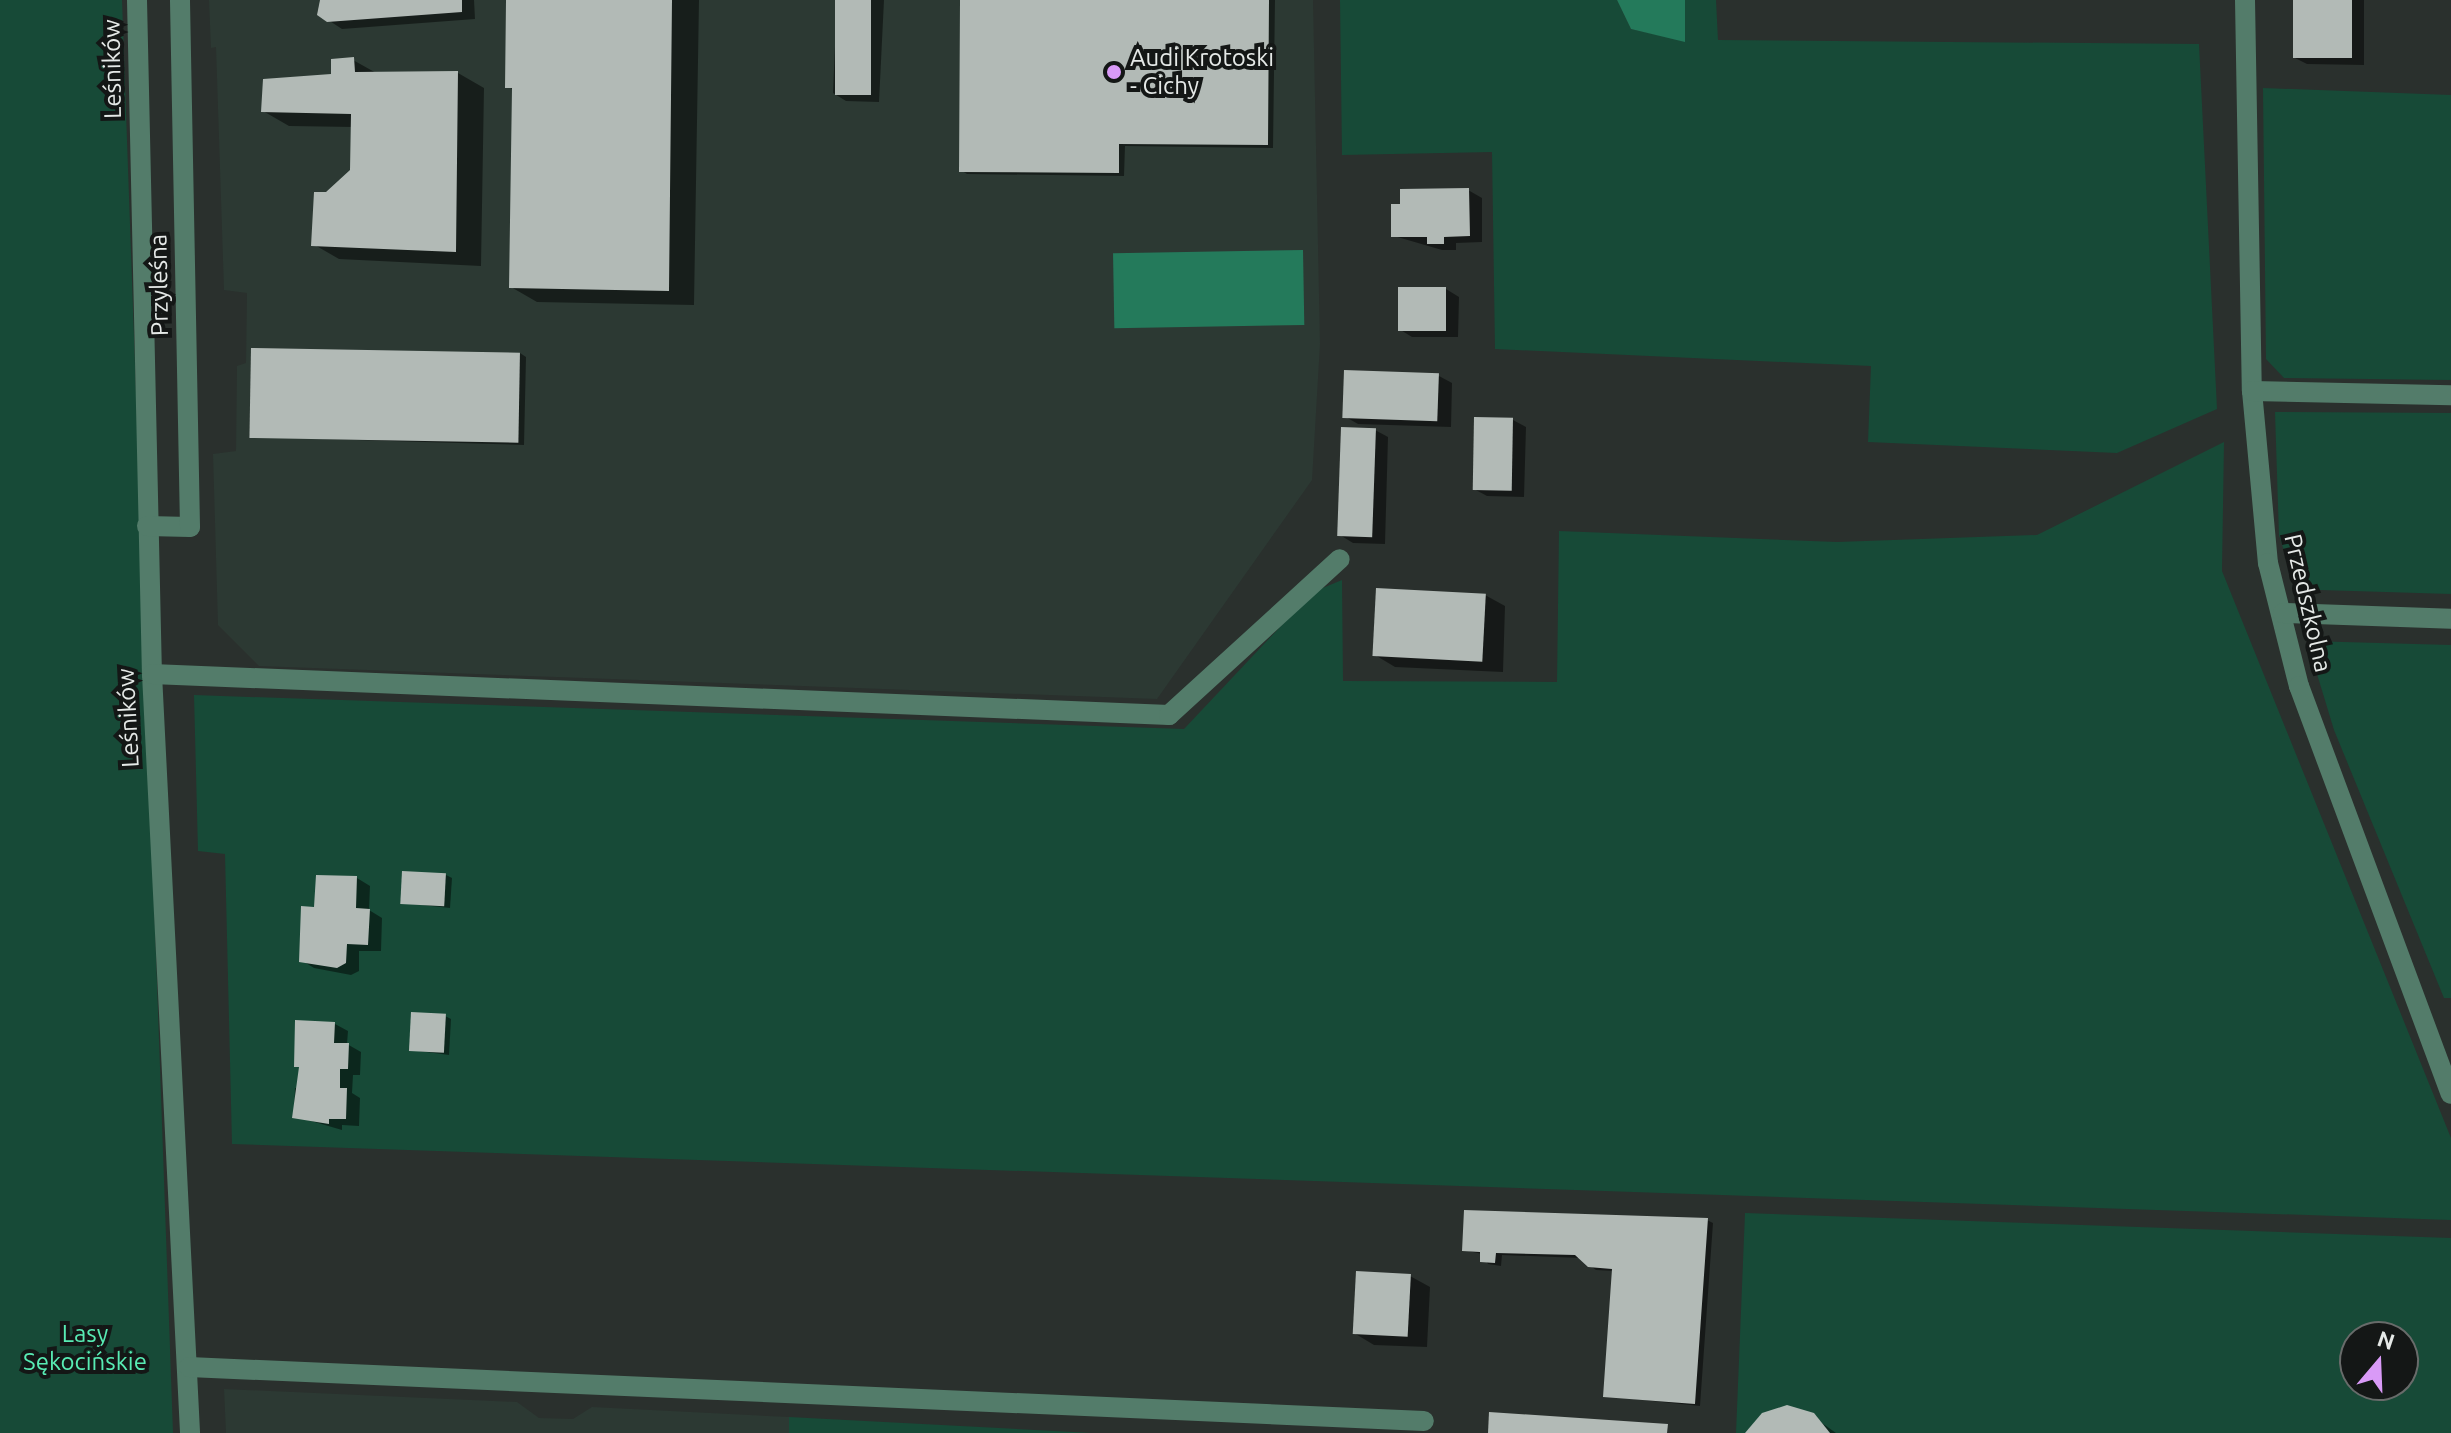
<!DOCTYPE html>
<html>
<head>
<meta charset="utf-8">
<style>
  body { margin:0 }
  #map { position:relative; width:2451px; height:1433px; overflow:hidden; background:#2a302d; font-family:Ubuntu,sans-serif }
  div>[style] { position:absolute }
  .built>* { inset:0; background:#2c3933 }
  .green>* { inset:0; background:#174a37 }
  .water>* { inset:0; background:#247a5b; transform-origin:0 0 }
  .shadow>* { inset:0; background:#0007 }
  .building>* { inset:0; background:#b2bab6; transform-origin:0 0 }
  .minor>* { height:20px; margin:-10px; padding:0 10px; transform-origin:10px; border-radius:10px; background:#537c6a }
  .dots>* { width:22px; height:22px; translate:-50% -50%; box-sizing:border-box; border:4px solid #141716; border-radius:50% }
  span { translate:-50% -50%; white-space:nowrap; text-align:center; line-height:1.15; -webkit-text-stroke:8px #141716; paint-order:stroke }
  .poi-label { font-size:24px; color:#e5e9e7 }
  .left { translate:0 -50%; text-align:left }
  .street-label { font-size:24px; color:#e5e9e7 }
  .park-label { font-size:24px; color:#58ecb4 }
  .north { position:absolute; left:2339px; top:1321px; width:80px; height:80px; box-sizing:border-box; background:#141716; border:2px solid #686b6a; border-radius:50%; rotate:19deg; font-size:22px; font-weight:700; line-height:32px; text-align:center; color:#e5e9e7 }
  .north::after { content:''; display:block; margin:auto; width:28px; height:36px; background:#d99af7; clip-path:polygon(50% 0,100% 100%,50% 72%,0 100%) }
</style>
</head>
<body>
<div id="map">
  <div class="built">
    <i style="clip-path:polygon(209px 0,1313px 0,1320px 344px,1312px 480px,1157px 699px,259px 666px,218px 625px,213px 454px,236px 451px,237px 366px,246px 363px,247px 293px,224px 290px,216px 47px,211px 48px)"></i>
    <i style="clip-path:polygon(224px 1389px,517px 1402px,539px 1418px,573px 1419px,592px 1407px,789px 1417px,789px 1433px,226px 1433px)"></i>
  </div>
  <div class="green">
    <i style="clip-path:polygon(0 0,122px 0,173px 1433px,0 1433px)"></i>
    <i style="clip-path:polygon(1340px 0,1617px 0,1631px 29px,1685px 41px,1685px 0,1716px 0,1718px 40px,2199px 44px,2217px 409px,2117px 453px,1868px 442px,1871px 366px,1495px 349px,1492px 152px,1342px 155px)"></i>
    <i style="clip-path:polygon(2263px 88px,2451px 95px,2451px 380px,2284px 378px,2266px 359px)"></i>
    <i style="clip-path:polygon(2275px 412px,2451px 413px,2451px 594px,2320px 590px,2289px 567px,2279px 535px)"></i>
    <i style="clip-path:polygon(2224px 442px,2222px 571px,2451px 1138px,2451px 1220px,232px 1144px,225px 854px,198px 851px,194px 695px,1184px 729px,1313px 592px,1342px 580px,1343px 681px,1557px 682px,1559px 531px,1837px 542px,2037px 535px)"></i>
    <i style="clip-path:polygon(2307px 641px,2451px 645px,2451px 998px,2444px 998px,2334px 730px)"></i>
    <i style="clip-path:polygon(evenodd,1745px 1213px,2451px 1238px,2451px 1433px,1736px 1433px,1745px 1213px,2355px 1337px,2403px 1337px,2403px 1385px,2355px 1385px,2355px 1337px)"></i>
    <i style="clip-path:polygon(789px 1417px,1092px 1433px,789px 1433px)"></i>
  </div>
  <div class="water">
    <i style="clip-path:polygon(1617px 0,1685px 0,1685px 42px,1631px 29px)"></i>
    <i style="left:1303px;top:250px;width:75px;height:190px;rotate:89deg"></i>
  </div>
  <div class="shadow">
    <i style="clip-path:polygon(323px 0,474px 0,475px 19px,342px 29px,319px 14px)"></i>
    <i style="clip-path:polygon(508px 0,699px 0,694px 305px,537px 302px,511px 287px,514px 90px,507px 86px)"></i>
    <i style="clip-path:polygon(837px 0,884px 0,879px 102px,846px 101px,833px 93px)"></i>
    <i style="clip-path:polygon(962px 0,1275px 0,1273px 148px,1125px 146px,1124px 176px,967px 174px,961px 170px)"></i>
    <i style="clip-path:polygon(2295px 0,2364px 0,2364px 65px,2307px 64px,2293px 57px)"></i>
    <i style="clip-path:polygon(353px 60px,378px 74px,458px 73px,484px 88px,481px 266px,339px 259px,313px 244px,327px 194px,352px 171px,353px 127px,289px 126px,263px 111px,333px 76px)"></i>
    <i style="clip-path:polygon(1468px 190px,1482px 198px,1482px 242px,1456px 243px,1456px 250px,1442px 250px,1394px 236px)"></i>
    <i style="clip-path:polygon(1446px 289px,1459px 297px,1458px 337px,1412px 337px,1399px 329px)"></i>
    <i style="clip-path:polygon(520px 353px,526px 357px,524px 445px,252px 437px)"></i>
    <i style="clip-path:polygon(1439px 376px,1452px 383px,1451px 427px,1358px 424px,1344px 416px)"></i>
    <i style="clip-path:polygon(1513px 420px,1526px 427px,1524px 497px,1487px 496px,1474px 489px)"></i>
    <i style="clip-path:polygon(1375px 430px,1388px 437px,1385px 544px,1353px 543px,1340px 535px)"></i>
    <i style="clip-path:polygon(1485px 595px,1505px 606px,1503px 672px,1395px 667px,1375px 655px)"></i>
    <i style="clip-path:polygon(446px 875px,452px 878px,450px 908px,403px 903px)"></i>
    <i style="clip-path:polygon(357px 878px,370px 886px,369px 910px,382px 918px,381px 951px,359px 951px,359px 971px,351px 975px,314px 968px,301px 960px)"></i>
    <i style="clip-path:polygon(445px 1016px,451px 1019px,449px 1055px,411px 1050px)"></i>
    <i style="clip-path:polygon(335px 1024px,348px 1031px,347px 1044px,361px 1052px,360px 1075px,353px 1075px,352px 1093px,360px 1098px,359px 1126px,342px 1125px,342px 1130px,294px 1116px,295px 1088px,300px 1088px)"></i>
    <i style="clip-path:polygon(1707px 1220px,1713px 1223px,1700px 1406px,1605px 1396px,1614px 1271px,1596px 1270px,1580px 1258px,1502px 1255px,1501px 1266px,1488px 1264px,1482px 1254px,1464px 1250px)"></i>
    <i style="clip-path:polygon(1410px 1276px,1430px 1287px,1427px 1347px,1374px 1345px,1354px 1333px)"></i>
    <i style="clip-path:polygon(1805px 1411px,1836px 1433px,1748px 1433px)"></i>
  </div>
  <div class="building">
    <i style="clip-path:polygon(320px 0,462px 0,462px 12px,327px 22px,317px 15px)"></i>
    <i style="clip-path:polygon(506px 0,672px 0,669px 291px,509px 288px,512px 88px,505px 88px)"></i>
    <i style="left:835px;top:0;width:36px;height:95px"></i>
    <i style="clip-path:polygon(960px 0,1269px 0,1268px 145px,1119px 144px,1119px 173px,959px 172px)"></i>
    <i style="left:2293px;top:0;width:59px;height:58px"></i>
    <i style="clip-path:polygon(354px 57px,355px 72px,458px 71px,456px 252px,311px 246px,314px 192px,326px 192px,350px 170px,351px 114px,261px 112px,263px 79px,331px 74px,331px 59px)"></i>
    <i style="clip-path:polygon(1469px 188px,1470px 236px,1444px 237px,1444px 244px,1427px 244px,1427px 237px,1391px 237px,1391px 204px,1400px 204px,1400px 189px)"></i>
    <i style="left:1398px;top:287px;width:48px;height:44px"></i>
    <i style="left:251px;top:348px;width:269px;height:90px;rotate:1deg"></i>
    <i style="left:1344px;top:370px;width:95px;height:48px;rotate:2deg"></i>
    <i style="left:1474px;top:417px;width:39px;height:73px;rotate:1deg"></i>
    <i style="left:1341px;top:427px;width:35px;height:109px;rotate:2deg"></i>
    <i style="left:1376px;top:588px;width:110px;height:68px;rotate:3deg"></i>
    <i style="left:402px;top:871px;width:44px;height:33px;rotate:3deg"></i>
    <i style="clip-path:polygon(316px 875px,357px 876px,356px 908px,370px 909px,368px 945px,347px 944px,346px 963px,337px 968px,299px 962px,301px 906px,314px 907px)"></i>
    <i style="left:411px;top:1012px;width:35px;height:39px;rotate:3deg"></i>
    <i style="clip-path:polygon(295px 1020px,335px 1022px,334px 1043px,349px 1043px,348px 1069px,340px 1069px,340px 1088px,347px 1088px,346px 1119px,329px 1119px,329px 1124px,292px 1118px,299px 1067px,294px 1067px)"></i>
    <i style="clip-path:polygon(1464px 1210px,1708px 1218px,1695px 1404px,1603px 1397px,1612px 1269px,1588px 1267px,1575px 1255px,1496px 1253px,1495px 1263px,1480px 1262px,1480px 1252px,1462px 1251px)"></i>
    <i style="left:1356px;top:1271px;width:55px;height:63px;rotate:3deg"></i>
    <i style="clip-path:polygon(1787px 1405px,1814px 1413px,1830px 1433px,1745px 1433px,1762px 1413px)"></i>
    <i style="clip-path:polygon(1489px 1412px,1668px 1424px,1667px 1433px,1488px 1433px)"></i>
  </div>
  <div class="minor">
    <i style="left:137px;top:0;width:674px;rotate:88.73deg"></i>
    <i style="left:152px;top:674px;width:760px;rotate:87.13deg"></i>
    <i style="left:2245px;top:0;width:391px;rotate:89deg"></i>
    <i style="left:2252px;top:391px;width:173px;rotate:84.7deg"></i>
    <i style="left:2268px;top:563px;width:127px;rotate:75.9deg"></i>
    <i style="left:2299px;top:686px;width:435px;rotate:69.6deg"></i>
    <i style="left:2252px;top:391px;width:199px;rotate:1.2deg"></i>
    <i style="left:147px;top:526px;width:43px;rotate:1.3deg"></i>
    <i style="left:190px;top:527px;width:527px;rotate:-91.09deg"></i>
    <i style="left:2283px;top:613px;width:168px;rotate:2deg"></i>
    <i style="left:152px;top:674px;width:1018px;rotate:2.31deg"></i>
    <i style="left:1169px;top:715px;width:231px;rotate:-42.4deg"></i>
    <i style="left:189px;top:1367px;width:1236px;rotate:2.5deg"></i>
  </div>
  <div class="dots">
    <i style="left:1114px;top:72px;background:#d99af7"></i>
  </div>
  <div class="poi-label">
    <span class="left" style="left:1130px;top:72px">Audi Krotoski<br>- Cichy</span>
  </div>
  <div class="street-label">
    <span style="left:112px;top:69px;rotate:-91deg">Leśników</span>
    <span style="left:159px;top:285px;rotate:-91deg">Przyleśna</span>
    <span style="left:2308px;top:603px;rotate:77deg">Przedszkolna</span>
    <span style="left:128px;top:718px;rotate:-93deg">Leśników</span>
  </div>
  <div class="park-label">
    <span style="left:85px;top:1348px">Lasy<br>Sękocińskie</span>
  </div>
  <div class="north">N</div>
</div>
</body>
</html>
